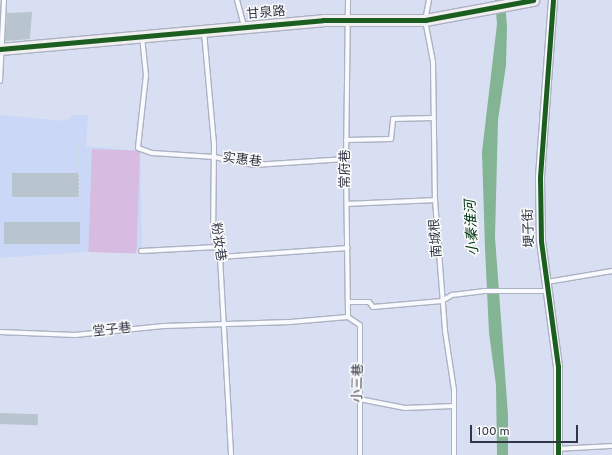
<!DOCTYPE html>
<html>
<head>
<meta charset="utf-8">
<style>
  body { margin:0 }
  #map { position:relative; width:612px; height:455px; overflow:hidden; background:#d8dff3; font-family:Overpass,"Noto Sans SC",sans-serif }
  div>[style] { position:absolute }
  .built>* { inset:0; background:#cad7f7 }
  .green>* { inset:0; background:#d7bbe1; transform-origin:0 0 }
  .water>* { inset:0; background:#83b493 }
  .building>* { inset:0; background:#b8c4ce; transform-origin:0 0 }
  .path>* { height:1.5px; margin-top:-0.75px; transform-origin:0; background:repeating-linear-gradient(90deg,#d5d7de 0 2px,transparent 0 4px) }
  .roads { filter:drop-shadow(1px 0 #adb2c2) drop-shadow(-1px 0 #adb2c2) drop-shadow(0 1px #adb2c2) drop-shadow(0 -1px #adb2c2) }
  .lane>* { height:4px; margin:-2px; padding:0 2px; transform-origin:2px; border-radius:2px; background:#f9fafd }
  .street>* { height:8px; margin:-4px; padding:0 4px; transform-origin:4px; border-radius:4px; background:#f9fafd }
  .secondary>* { height:11px; margin:-5.5px; padding:0 5.5px; transform-origin:5.5px; border-radius:5.5px; background:#f1eff1 }
  .cycleway>* { height:5px; margin:-2.5px; padding:0 2.5px; transform-origin:2.5px; border-radius:2.5px; background:#1b5e20 }
  span { translate:-50% -50%; white-space:nowrap; text-align:center; line-height:1.15; -webkit-text-stroke:3px #fcfcfc; paint-order:stroke }
  .street-label { font-size:13px; color:#313644 }
  .water-label { font-size:14px; color:#013612; font-style:italic }
  .scale { position:absolute; left:470px; top:425px; width:108px; height:18px; box-sizing:border-box; border:2px solid #313644; border-top:0; padding-left:5px; font-size:12px; line-height:14px; white-space:nowrap; color:#313644; -webkit-text-stroke:3px #fcfcfc; paint-order:stroke }
</style>
</head>
<body>
<div id="map">
  <div class="built">
    <i style="clip-path:polygon(0 115px,66px 121px,73px 115px,88px 115px,86px 146px,140px 151px,142px 248px,0 258px)"></i>
  </div>
  <div class="green">
    <i style="left:92px;top:149px;width:48px;height:103px;rotate:2deg"></i>
  </div>
  <div class="water">
    <i style="clip-path:polygon(495px 0,505px 0,507px 27px,506px 65px,498px 120px,495px 237px,508px 415px,508px 455px,497px 455px,496px 385px,489px 333px,485px 248px,482px 152px,497px 24px)"></i>
  </div>
  <div class="building">
    <i style="clip-path:polygon(32px 12px,30px 39px,5px 41px,7px 13px)"></i>
    <i style="left:12px;top:173px;width:67px;height:24px"></i>
    <i style="left:4px;top:222px;width:76px;height:22px"></i>
    <i style="left:0;top:413px;width:38px;height:11px;rotate:2deg"></i>
  </div>
  <div class="path">
    <i style="left:79px;top:145px;width:77px;rotate:89.3deg"></i>
  </div>
  <div class="roads">
    <div class="lane">
      <i style="left:237px;top:0;width:28px;rotate:75deg"></i>
      <i style="left:348px;top:0;width:170px;rotate:90.7deg"></i>
      <i style="left:346px;top:170px;width:147px;rotate:89.2deg"></i>
      <i style="left:429px;top:0;width:20px;rotate:101deg"></i>
      <i style="left:425px;top:20px;width:43px;rotate:79.2deg"></i>
      <i style="left:433px;top:62px;width:138px;rotate:89.2deg"></i>
      <i style="left:435px;top:200px;width:131px;rotate:85.6deg"></i>
      <i style="left:445px;top:331px;width:60px;rotate:81.3deg"></i>
      <i style="left:454px;top:390px;width:65px;rotate:90deg"></i>
      <i style="left:204px;top:32px;width:113px;rotate:84.9deg"></i>
      <i style="left:214px;top:145px;width:90px;rotate:90.6deg"></i>
      <i style="left:213px;top:235px;width:23px;rotate:72deg"></i>
      <i style="left:220px;top:257px;width:198px;rotate:86.8deg"></i>
      <i style="left:142px;top:37px;width:38px;rotate:84deg"></i>
      <i style="left:146px;top:75px;width:73px;rotate:96.3deg"></i>
      <i style="left:138px;top:148px;width:15px;rotate:20deg"></i>
      <i style="left:152px;top:153px;width:62px;rotate:3.7deg"></i>
      <i style="left:214px;top:157px;width:41px;rotate:11.3deg"></i>
      <i style="left:254px;top:165px;width:92px;rotate:-3.7deg"></i>
      <i style="left:0;top:81px;width:81px;rotate:-87.2deg"></i>
      <i style="left:346px;top:140px;width:45px;rotate:-1.3deg"></i>
      <i style="left:391px;top:139px;width:20px;rotate:-84deg"></i>
      <i style="left:393px;top:119px;width:40px;rotate:-1.4deg"></i>
      <i style="left:347px;top:204px;width:88px;rotate:-2.6deg"></i>
      <i style="left:141px;top:251px;width:76px;rotate:-3deg"></i>
      <i style="left:220px;top:257px;width:128px;rotate:-4deg"></i>
      <i style="left:547px;top:282px;width:66px;rotate:-9.6deg"></i>
      <i style="left:348px;top:302px;width:21px"></i>
      <i style="left:369px;top:302px;width:6px;rotate:51deg"></i>
      <i style="left:373px;top:307px;width:69px;rotate:-5deg"></i>
      <i style="left:442px;top:301px;width:12px;rotate:-31deg"></i>
      <i style="left:452px;top:295px;width:31px;rotate:-7deg"></i>
      <i style="left:483px;top:291px;width:65px"></i>
      <i style="left:348px;top:317px;width:14px;rotate:34deg"></i>
      <i style="left:360px;top:325px;width:130px;rotate:90deg"></i>
      <i style="left:0;top:332px;width:75px;rotate:2.3deg"></i>
      <i style="left:75px;top:335px;width:89px;rotate:-5.8deg"></i>
      <i style="left:164px;top:326px;width:126px;rotate:-1.8deg"></i>
      <i style="left:290px;top:322px;width:58px;rotate:-4.9deg"></i>
      <i style="left:359px;top:399px;width:47px;rotate:11.1deg"></i>
      <i style="left:405px;top:408px;width:49px;rotate:-2.3deg"></i>
      <i style="left:558px;top:449px;width:54px;rotate:-3.2deg"></i>
    </div>
    <div class="street">
      <i style="left:553px;top:0;width:178px;rotate:94.2deg"></i>
      <i style="left:540px;top:178px;width:63px;rotate:89.1deg"></i>
      <i style="left:541px;top:241px;width:126px;rotate:82.3deg"></i>
      <i style="left:558px;top:366px;width:89px;rotate:90deg"></i>
    </div>
    <div class="secondary">
      <i style="left:0;top:49px;width:324px;rotate:-5.1deg"></i>
      <i style="left:323px;top:20px;width:102px"></i>
      <i style="left:425px;top:20px;width:110px;rotate:-10.5deg"></i>
    </div>
  </div>
  <div class="cycleway">
    <i style="left:553px;top:0;width:178px;rotate:94.2deg"></i>
    <i style="left:540px;top:178px;width:63px;rotate:89.1deg"></i>
    <i style="left:541px;top:241px;width:126px;rotate:82.3deg"></i>
    <i style="left:558px;top:366px;width:89px;rotate:90deg"></i>
    <i style="left:0;top:49px;width:324px;rotate:-5.1deg"></i>
    <i style="left:323px;top:20px;width:102px"></i>
    <i style="left:425px;top:20px;width:110px;rotate:-10.5deg"></i>
  </div>
  <div class="street-label">
    <span style="left:266px;top:14px;rotate:-5deg">甘泉路</span>
    <span style="left:242px;top:161px;rotate:7deg">实惠巷</span>
    <span style="left:346px;top:169px;rotate:-90deg">常府巷</span>
    <span style="left:530px;top:228px;rotate:-92deg">埂子街</span>
    <span style="left:437px;top:238px;rotate:-94deg">南城根</span>
    <span style="left:217px;top:242px;rotate:82deg">粉妆巷</span>
    <span style="left:112px;top:331px;rotate:-6deg">堂子巷</span>
    <span style="left:359px;top:383px;rotate:-89deg">小三巷</span>
  </div>
  <div class="water-label">
    <span style="left:473px;top:228px;rotate:-93deg">小秦淮河</span>
  </div>
  <div class="scale">100 m</div>
</div>
</body>
</html>
